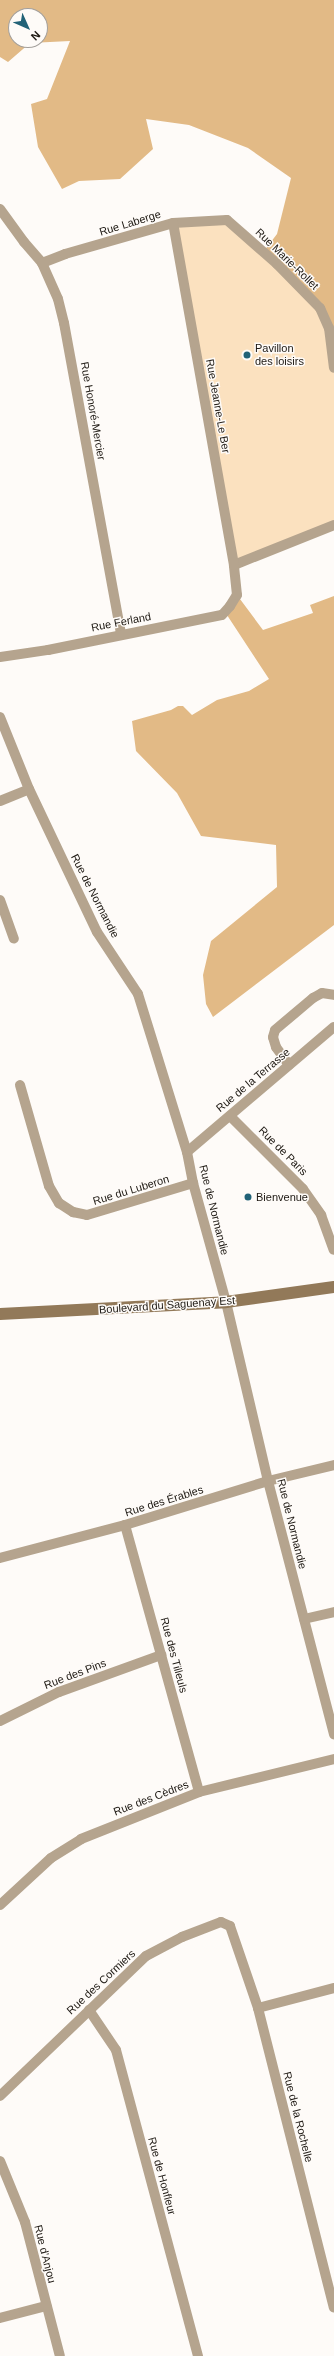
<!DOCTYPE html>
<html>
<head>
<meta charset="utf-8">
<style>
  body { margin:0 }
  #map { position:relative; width:334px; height:2356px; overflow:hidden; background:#fefbf8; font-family:Arial,sans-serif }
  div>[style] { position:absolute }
  .green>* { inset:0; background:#fbe1bf }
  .forest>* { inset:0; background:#e2ba86 }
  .street>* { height:10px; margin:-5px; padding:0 5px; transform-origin:5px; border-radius:5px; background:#b5a48e }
  .secondary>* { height:12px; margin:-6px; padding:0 6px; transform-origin:6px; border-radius:6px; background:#927959 }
  .dots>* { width:11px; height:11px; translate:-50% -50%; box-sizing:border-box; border:2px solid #fefbf8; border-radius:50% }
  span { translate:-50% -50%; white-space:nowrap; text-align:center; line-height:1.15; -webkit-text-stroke:3px #fefbf8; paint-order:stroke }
  .street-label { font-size:11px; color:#1d1812 }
  .poi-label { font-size:11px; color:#1d1812 }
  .left { translate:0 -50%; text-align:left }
  .north { position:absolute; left:8px; top:8px; width:40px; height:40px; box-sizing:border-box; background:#fefbf8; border:1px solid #a4a09c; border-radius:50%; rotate:135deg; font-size:11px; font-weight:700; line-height:16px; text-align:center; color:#1d1812 }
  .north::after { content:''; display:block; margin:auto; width:14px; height:18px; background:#226277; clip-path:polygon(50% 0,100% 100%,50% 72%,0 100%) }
</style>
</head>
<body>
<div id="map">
  <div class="green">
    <i style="clip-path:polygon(227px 220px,320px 308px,334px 368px,334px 525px,234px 565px,173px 223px)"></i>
  </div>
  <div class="forest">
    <i style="clip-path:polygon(evenodd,0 0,334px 0,334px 328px,320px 308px,264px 251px,277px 234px,291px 178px,248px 148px,189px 125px,146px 119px,153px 149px,120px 179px,79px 181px,62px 189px,38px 147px,31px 104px,47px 99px,70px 41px,30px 43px,8px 62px,0 57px,0 0,16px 16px,40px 16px,40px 40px,16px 40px,16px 16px)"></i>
    <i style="clip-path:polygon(237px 595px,263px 630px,313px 613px,310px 605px,334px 596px,334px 925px,213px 1017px,206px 1004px,203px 975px,211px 941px,277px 887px,276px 845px,201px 836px,177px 793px,136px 751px,132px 721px,171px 710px,178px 706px,183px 706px,192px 715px,217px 700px,249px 691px,269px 679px,225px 612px)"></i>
  </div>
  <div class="street">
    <i style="left:0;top:209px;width:41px;rotate:54deg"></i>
    <i style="left:24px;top:242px;width:28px;rotate:49deg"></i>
    <i style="left:42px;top:263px;width:39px;rotate:66deg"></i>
    <i style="left:58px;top:299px;width:25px;rotate:76deg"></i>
    <i style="left:64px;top:323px;width:316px;rotate:79.6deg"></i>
    <i style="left:42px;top:263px;width:25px;rotate:-21deg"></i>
    <i style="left:65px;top:254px;width:112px;rotate:-16deg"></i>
    <i style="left:173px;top:223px;width:54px;rotate:-3.2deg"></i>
    <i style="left:227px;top:220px;width:67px;rotate:41.3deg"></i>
    <i style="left:277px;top:264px;width:62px;rotate:45.7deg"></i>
    <i style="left:320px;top:308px;width:22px;rotate:66deg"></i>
    <i style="left:329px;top:328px;width:40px;rotate:82.9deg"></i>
    <i style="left:234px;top:565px;width:108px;rotate:-21.8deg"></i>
    <i style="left:0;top:657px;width:49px;rotate:-8.3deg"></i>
    <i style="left:48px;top:650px;width:177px;rotate:-11.4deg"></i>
    <i style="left:222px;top:615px;width:12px;rotate:-48deg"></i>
    <i style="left:230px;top:606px;width:13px;rotate:-58deg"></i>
    <i style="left:237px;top:595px;width:30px;rotate:-96deg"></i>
    <i style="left:234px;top:565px;width:347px;rotate:-100.1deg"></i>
    <i style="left:0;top:717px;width:78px;rotate:68.1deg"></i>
    <i style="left:29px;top:789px;width:158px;rotate:64.6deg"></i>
    <i style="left:97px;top:932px;width:74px;rotate:56.5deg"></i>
    <i style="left:138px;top:994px;width:165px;rotate:72.8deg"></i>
    <i style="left:187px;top:1152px;width:32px;rotate:79deg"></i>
    <i style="left:193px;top:1183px;width:123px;rotate:74.5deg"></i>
    <i style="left:226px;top:1302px;width:184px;rotate:76.8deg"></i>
    <i style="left:268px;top:1481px;width:262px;rotate:75.4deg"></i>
    <i style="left:0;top:801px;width:31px;rotate:-22deg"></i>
    <i style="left:0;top:900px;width:41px;rotate:70.3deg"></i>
    <i style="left:289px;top:1065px;width:22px;rotate:-126deg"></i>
    <i style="left:276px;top:1047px;width:10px;rotate:-107deg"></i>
    <i style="left:273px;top:1037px;width:7px;rotate:-74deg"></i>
    <i style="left:275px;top:1030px;width:50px;rotate:-40.1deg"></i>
    <i style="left:313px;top:998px;width:10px;rotate:-29deg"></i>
    <i style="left:322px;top:993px;width:12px;rotate:9deg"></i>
    <i style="left:20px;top:1085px;width:105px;rotate:74deg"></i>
    <i style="left:49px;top:1186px;width:20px;rotate:60deg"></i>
    <i style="left:59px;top:1203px;width:17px;rotate:33deg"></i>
    <i style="left:73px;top:1212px;width:14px;rotate:12deg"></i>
    <i style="left:87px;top:1215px;width:111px;rotate:-16.8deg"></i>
    <i style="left:230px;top:1116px;width:103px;rotate:45deg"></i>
    <i style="left:303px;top:1189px;width:32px;rotate:55deg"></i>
    <i style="left:321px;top:1215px;width:37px;rotate:70deg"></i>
    <i style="left:187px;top:1152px;width:193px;rotate:-40.4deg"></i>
    <i style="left:125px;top:1525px;width:277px;rotate:74.5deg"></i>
    <i style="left:0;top:1558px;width:129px;rotate:-14.8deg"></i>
    <i style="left:125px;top:1525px;width:150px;rotate:-17.1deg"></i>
    <i style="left:268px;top:1481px;width:68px;rotate:-13.6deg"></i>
    <i style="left:304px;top:1619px;width:31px;rotate:-13deg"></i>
    <i style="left:0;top:1721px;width:66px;rotate:-26.2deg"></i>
    <i style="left:59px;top:1692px;width:109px;rotate:-19.9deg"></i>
    <i style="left:0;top:1905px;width:69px;rotate:-42.7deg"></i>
    <i style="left:51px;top:1858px;width:36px;rotate:-32deg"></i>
    <i style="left:81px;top:1839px;width:127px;rotate:-21.7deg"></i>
    <i style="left:199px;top:1792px;width:139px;rotate:-13.7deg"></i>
    <i style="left:258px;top:2008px;width:79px;rotate:-14.7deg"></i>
    <i style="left:89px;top:2010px;width:48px;rotate:56deg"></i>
    <i style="left:116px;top:2050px;width:317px;rotate:75deg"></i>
    <i style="left:0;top:2096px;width:202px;rotate:-43.8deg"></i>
    <i style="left:146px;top:1956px;width:41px;rotate:-27.8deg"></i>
    <i style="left:182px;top:1937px;width:42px;rotate:-21deg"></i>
    <i style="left:221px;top:1922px;width:10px;rotate:24deg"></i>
    <i style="left:230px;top:1926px;width:87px;rotate:71.1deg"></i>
    <i style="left:258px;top:2008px;width:309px;rotate:75.8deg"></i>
    <i style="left:0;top:2161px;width:66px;rotate:67.7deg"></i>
    <i style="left:25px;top:2222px;width:138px;rotate:75.4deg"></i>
    <i style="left:0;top:2318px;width:48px;rotate:-14.6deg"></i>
  </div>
  <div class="secondary">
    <i style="left:0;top:1314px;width:226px;rotate:-3deg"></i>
    <i style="left:226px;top:1302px;width:109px;rotate:-7.9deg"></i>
  </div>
  <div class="dots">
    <i style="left:247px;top:355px;background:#226277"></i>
    <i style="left:248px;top:1197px;background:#226277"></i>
  </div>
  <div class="street-label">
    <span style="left:130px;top:223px;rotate:-17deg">Rue Laberge</span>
    <span style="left:287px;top:259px;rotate:44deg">Rue Marie-Rollet</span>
    <span style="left:218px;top:406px;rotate:80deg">Rue Jeanne-Le Ber</span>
    <span style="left:93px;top:411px;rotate:80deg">Rue Honoré-Mercier</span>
    <span style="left:121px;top:622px;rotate:-11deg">Rue Ferland</span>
    <span style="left:95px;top:896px;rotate:63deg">Rue de Normandie</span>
    <span style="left:253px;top:1080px;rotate:-40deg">Rue de la Terrasse</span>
    <span style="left:283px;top:1151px;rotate:45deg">Rue de Paris</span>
    <span style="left:131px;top:1190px;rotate:-17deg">Rue du Luberon</span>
    <span style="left:214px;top:1210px;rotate:76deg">Rue de Normandie</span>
    <span style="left:167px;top:1305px;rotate:-4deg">Boulevard du Saguenay Est</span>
    <span style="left:164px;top:1501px;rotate:-17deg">Rue des Érables</span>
    <span style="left:292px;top:1524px;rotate:76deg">Rue de Normandie</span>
    <span style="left:174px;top:1655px;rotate:75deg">Rue des Tilleuls</span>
    <span style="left:75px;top:1674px;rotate:-21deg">Rue des Pins</span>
    <span style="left:151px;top:1798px;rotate:-21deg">Rue des Cèdres</span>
    <span style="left:101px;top:1982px;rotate:-43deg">Rue des Cormiers</span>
    <span style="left:298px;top:2117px;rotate:76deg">Rue de la Rochelle</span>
    <span style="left:162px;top:2176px;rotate:75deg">Rue de Honfleur</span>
    <span style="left:45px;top:2254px;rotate:76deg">Rue d'Anjou</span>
  </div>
  <div class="poi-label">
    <span class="left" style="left:255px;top:355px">Pavillon<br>des loisirs</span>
    <span class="left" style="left:256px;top:1197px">Bienvenue</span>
  </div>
  <div class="north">N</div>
</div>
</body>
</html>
